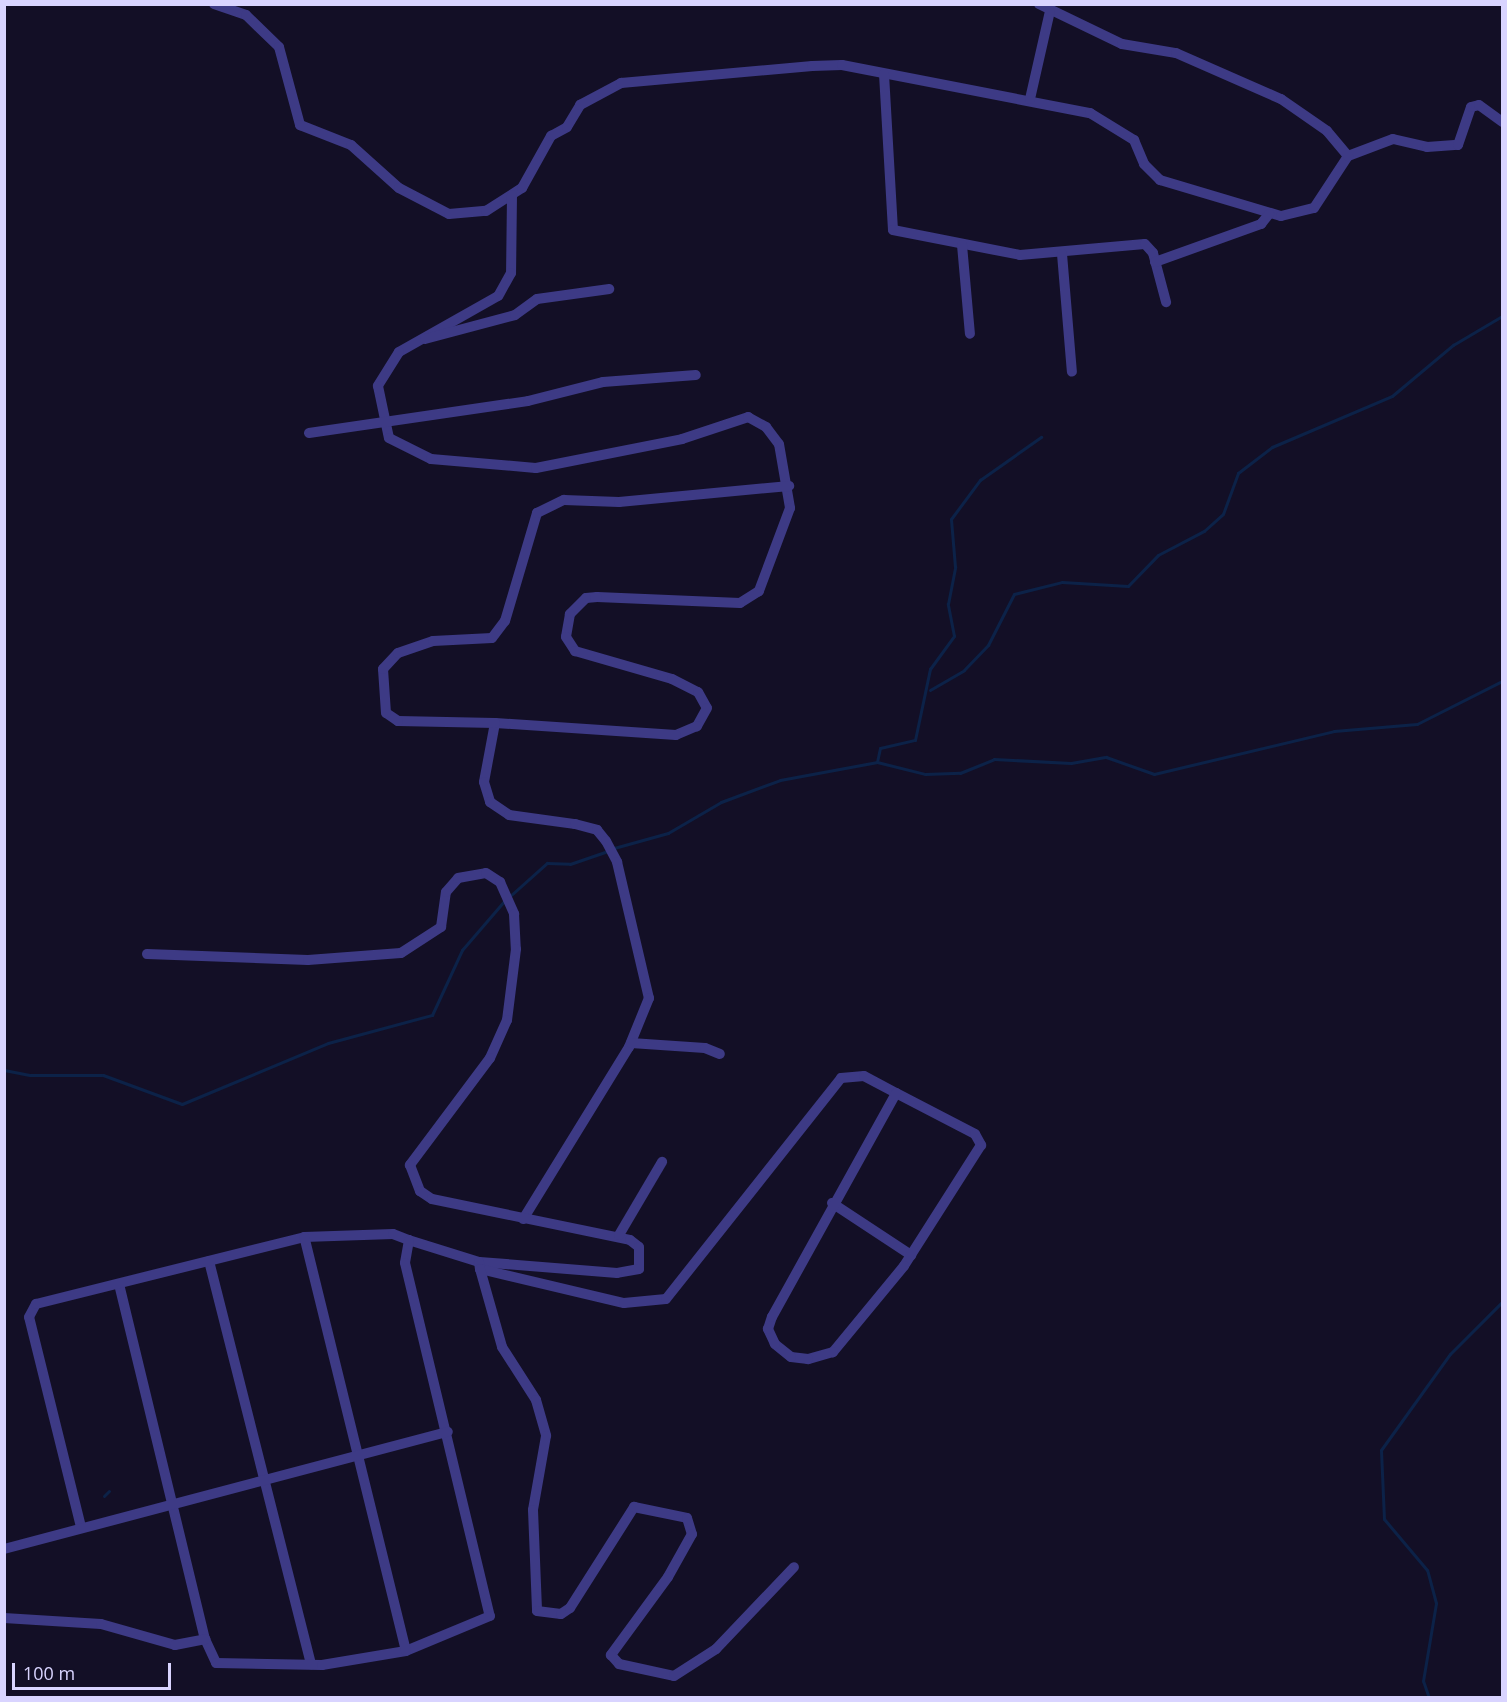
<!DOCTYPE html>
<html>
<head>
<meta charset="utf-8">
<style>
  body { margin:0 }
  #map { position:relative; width:1507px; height:1702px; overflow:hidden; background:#130f26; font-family:"Open Sans",sans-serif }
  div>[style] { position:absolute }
  .stream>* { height:3px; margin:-1.5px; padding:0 1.5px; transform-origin:1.5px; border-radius:1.5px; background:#0c2248 }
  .minor>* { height:10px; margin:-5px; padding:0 5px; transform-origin:5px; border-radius:5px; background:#3d3a85 }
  span { translate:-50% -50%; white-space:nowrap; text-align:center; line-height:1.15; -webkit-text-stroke:4.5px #130f26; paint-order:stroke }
  .frame { position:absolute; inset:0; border:6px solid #d9d4ff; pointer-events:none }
  .scale { position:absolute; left:12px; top:1663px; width:159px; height:27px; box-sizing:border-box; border:3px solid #d9d4ff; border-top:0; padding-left:8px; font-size:18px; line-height:21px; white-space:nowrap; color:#d9d4ff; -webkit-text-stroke:4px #130f26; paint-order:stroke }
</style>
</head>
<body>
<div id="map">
  <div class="stream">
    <i style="left:930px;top:690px;width:39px;rotate:-30deg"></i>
    <i style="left:964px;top:670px;width:35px;rotate:-46deg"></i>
    <i style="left:988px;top:645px;width:57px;rotate:-63deg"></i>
    <i style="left:1014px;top:594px;width:49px;rotate:-14deg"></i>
    <i style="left:1062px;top:582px;width:66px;rotate:3.5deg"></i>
    <i style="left:1128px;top:586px;width:43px;rotate:-45.9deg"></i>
    <i style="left:1158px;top:555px;width:52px;rotate:-27.6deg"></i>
    <i style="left:1204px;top:531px;width:25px;rotate:-42deg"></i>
    <i style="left:1223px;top:514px;width:44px;rotate:-69.9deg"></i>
    <i style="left:1238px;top:473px;width:43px;rotate:-37.4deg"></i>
    <i style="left:1272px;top:447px;width:130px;rotate:-23deg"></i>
    <i style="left:1392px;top:396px;width:80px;rotate:-39.9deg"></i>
    <i style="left:1453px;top:345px;width:57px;rotate:-30.6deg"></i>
    <i style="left:877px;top:762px;width:14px;rotate:-78deg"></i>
    <i style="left:880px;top:748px;width:36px;rotate:-13deg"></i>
    <i style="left:915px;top:740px;width:73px;rotate:-78.1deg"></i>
    <i style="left:930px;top:669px;width:41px;rotate:-54deg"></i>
    <i style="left:954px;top:636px;width:33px;rotate:-101deg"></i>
    <i style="left:948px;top:604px;width:38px;rotate:-79deg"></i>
    <i style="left:955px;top:567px;width:48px;rotate:-94.8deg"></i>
    <i style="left:951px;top:519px;width:49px;rotate:-53.4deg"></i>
    <i style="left:980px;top:480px;width:75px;rotate:-35.2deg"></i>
    <i style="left:614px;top:848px;width:56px;rotate:-15.5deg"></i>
    <i style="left:668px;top:833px;width:61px;rotate:-30.3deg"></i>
    <i style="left:721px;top:802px;width:63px;rotate:-20.4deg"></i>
    <i style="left:780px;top:780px;width:99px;rotate:-10.5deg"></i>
    <i style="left:877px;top:762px;width:49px;rotate:14deg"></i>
    <i style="left:925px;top:774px;width:35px;rotate:-2deg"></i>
    <i style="left:960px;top:773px;width:37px;rotate:-22deg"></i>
    <i style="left:994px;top:759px;width:77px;rotate:3deg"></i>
    <i style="left:1071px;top:763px;width:36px;rotate:-10deg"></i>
    <i style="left:1106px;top:757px;width:51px;rotate:19.5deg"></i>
    <i style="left:1154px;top:774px;width:185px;rotate:-13.4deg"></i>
    <i style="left:1334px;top:731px;width:83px;rotate:-4.8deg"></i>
    <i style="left:1417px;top:724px;width:95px;rotate:-26.8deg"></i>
    <i style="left:510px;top:896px;width:50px;rotate:-41.7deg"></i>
    <i style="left:547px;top:863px;width:23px;rotate:2deg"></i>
    <i style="left:570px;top:864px;width:40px;rotate:-18.9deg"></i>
    <i style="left:4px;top:1070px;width:26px;rotate:11deg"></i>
    <i style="left:30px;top:1075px;width:73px"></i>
    <i style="left:103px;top:1075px;width:84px;rotate:20.2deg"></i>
    <i style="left:182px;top:1104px;width:158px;rotate:-22.7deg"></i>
    <i style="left:328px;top:1043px;width:108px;rotate:-15.1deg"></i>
    <i style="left:432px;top:1015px;width:72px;rotate:-65.2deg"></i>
    <i style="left:462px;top:950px;width:66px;rotate:-49.3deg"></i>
    <i style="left:104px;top:1496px;width:7px;rotate:-45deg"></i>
    <i style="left:1429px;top:1698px;width:18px;rotate:-109deg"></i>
    <i style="left:1423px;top:1681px;width:79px;rotate:-80.5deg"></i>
    <i style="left:1436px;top:1603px;width:34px;rotate:-105deg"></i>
    <i style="left:1427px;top:1570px;width:67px;rotate:-130.1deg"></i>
    <i style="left:1384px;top:1519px;width:69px;rotate:-92.5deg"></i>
    <i style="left:1381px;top:1450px;width:118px;rotate:-54.3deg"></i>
    <i style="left:1450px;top:1354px;width:74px;rotate:-45deg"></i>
  </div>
  <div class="minor">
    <i style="left:214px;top:4px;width:34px;rotate:19deg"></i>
    <i style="left:246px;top:15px;width:46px;rotate:44.1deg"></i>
    <i style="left:279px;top:47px;width:81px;rotate:74.9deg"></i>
    <i style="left:300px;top:125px;width:55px;rotate:21.4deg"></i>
    <i style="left:351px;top:145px;width:64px;rotate:41.9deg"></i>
    <i style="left:399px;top:188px;width:56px;rotate:27.5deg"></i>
    <i style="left:449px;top:214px;width:37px;rotate:-5deg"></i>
    <i style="left:486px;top:211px;width:43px;rotate:-32.6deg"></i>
    <i style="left:522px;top:188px;width:60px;rotate:-60.9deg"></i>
    <i style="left:551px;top:136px;width:18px;rotate:-29deg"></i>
    <i style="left:567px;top:127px;width:26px;rotate:-59deg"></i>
    <i style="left:580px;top:105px;width:47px;rotate:-28.2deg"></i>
    <i style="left:621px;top:83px;width:192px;rotate:-5.1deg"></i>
    <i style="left:812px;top:66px;width:30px;rotate:-2deg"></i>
    <i style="left:842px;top:65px;width:253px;rotate:11deg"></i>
    <i style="left:1090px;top:113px;width:52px;rotate:31.5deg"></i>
    <i style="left:1134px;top:140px;width:26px;rotate:67deg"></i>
    <i style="left:1144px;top:164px;width:23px;rotate:45deg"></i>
    <i style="left:1160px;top:180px;width:126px;rotate:16.6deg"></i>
    <i style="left:1281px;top:216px;width:34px;rotate:-14deg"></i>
    <i style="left:1314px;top:208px;width:62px;rotate:-56.8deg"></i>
    <i style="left:1348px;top:156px;width:48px;rotate:-20.7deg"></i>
    <i style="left:1393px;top:139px;width:35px;rotate:13deg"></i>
    <i style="left:1427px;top:147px;width:31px;rotate:-4deg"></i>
    <i style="left:1458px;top:145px;width:40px;rotate:-71.1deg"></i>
    <i style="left:1471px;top:107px;width:8px;rotate:-14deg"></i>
    <i style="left:1479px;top:105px;width:29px;rotate:36deg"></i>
    <i style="left:1039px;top:4px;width:92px;rotate:25.7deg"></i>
    <i style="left:1122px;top:44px;width:55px;rotate:9.5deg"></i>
    <i style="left:1176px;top:53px;width:115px;rotate:23.7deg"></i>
    <i style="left:1281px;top:99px;width:56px;rotate:34.8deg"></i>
    <i style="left:1327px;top:131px;width:33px;rotate:50deg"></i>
    <i style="left:884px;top:74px;width:156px;rotate:86.7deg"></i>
    <i style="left:893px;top:230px;width:129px;rotate:11.1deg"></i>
    <i style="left:1020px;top:255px;width:125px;rotate:-5deg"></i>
    <i style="left:1145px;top:244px;width:12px;rotate:48deg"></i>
    <i style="left:1153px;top:253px;width:51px;rotate:75.1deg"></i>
    <i style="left:1030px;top:99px;width:90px;rotate:-77.2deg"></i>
    <i style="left:512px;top:195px;width:78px;rotate:90.7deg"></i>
    <i style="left:511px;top:273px;width:26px;rotate:119deg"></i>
    <i style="left:498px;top:296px;width:114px;rotate:150.5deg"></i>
    <i style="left:399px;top:352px;width:40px;rotate:122deg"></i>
    <i style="left:378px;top:386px;width:53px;rotate:78.1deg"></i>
    <i style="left:389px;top:438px;width:47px;rotate:26.6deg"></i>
    <i style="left:431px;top:459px;width:105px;rotate:4.9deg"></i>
    <i style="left:536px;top:468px;width:149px;rotate:-11.2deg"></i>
    <i style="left:682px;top:439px;width:70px;rotate:-18.4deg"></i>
    <i style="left:748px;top:417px;width:21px;rotate:29deg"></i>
    <i style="left:766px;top:427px;width:21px;rotate:53deg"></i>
    <i style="left:779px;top:444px;width:65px;rotate:80.2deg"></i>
    <i style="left:790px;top:508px;width:89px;rotate:110.5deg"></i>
    <i style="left:759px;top:591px;width:22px;rotate:148deg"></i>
    <i style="left:740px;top:603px;width:143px;rotate:-177.6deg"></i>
    <i style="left:597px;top:597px;width:11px;rotate:175deg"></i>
    <i style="left:586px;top:598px;width:23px;rotate:135deg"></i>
    <i style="left:570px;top:614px;width:23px;rotate:100deg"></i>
    <i style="left:566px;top:637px;width:17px;rotate:57deg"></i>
    <i style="left:575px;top:651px;width:101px;rotate:16.1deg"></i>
    <i style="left:672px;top:679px;width:29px;rotate:27deg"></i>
    <i style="left:698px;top:692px;width:18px;rotate:61deg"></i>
    <i style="left:707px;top:708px;width:21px;rotate:119deg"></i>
    <i style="left:697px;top:726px;width:23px;rotate:157deg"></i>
    <i style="left:676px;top:735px;width:181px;rotate:-176.2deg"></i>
    <i style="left:495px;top:723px;width:60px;rotate:100.6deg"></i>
    <i style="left:484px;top:782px;width:21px;rotate:73deg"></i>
    <i style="left:490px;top:802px;width:23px;rotate:34deg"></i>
    <i style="left:509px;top:815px;width:67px;rotate:7.8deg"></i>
    <i style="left:575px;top:824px;width:23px;rotate:15deg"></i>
    <i style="left:597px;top:830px;width:14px;rotate:51deg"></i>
    <i style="left:606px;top:841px;width:24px;rotate:62deg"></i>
    <i style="left:617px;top:862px;width:140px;rotate:76.8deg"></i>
    <i style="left:649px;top:998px;width:53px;rotate:112.2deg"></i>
    <i style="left:629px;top:1047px;width:202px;rotate:121.6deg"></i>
    <i style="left:962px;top:245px;width:89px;rotate:84.9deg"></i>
    <i style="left:1062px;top:254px;width:118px;rotate:85.2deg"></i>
    <i style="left:1155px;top:262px;width:113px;rotate:-19.7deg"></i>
    <i style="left:1261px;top:224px;width:13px;rotate:-51deg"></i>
    <i style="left:425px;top:339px;width:93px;rotate:-14.9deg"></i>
    <i style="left:515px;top:315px;width:27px;rotate:-36deg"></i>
    <i style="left:537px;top:299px;width:73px;rotate:-7.9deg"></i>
    <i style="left:309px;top:433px;width:221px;rotate:-8.3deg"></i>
    <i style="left:528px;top:401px;width:77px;rotate:-14.2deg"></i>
    <i style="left:603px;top:382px;width:93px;rotate:-4.3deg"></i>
    <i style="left:495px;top:723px;width:97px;rotate:-178.8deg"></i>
    <i style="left:398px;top:721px;width:14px;rotate:-146deg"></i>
    <i style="left:386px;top:713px;width:44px;rotate:-93.9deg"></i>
    <i style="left:383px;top:669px;width:22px;rotate:-47deg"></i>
    <i style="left:398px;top:653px;width:37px;rotate:-19deg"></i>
    <i style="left:433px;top:641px;width:59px;rotate:-2.9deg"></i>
    <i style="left:492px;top:638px;width:21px;rotate:-53deg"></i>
    <i style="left:505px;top:621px;width:113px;rotate:-73.5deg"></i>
    <i style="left:537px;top:513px;width:30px;rotate:-26deg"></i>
    <i style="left:564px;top:500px;width:55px;rotate:2.1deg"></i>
    <i style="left:619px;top:502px;width:171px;rotate:-5.4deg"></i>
    <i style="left:147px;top:954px;width:161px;rotate:2.1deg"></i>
    <i style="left:308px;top:960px;width:93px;rotate:-4.3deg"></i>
    <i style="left:401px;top:953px;width:48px;rotate:-33deg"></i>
    <i style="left:441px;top:927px;width:35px;rotate:-82deg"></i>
    <i style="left:446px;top:892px;width:18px;rotate:-49deg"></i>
    <i style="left:458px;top:878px;width:28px;rotate:-10deg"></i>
    <i style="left:486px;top:873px;width:17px;rotate:33deg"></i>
    <i style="left:500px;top:882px;width:35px;rotate:66deg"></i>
    <i style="left:514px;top:914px;width:35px;rotate:87deg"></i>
    <i style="left:516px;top:949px;width:72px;rotate:97.2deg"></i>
    <i style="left:507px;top:1020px;width:42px;rotate:114.1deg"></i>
    <i style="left:490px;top:1058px;width:134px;rotate:126.8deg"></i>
    <i style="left:410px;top:1165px;width:28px;rotate:69deg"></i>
    <i style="left:420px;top:1191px;width:14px;rotate:34deg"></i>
    <i style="left:432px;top:1199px;width:202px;rotate:11.7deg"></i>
    <i style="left:630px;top:1240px;width:11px;rotate:38deg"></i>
    <i style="left:639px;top:1247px;width:22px;rotate:90deg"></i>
    <i style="left:639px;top:1269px;width:22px;rotate:170deg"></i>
    <i style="left:617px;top:1273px;width:138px;rotate:-175.4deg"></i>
    <i style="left:479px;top:1262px;width:73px;rotate:-162.6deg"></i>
    <i style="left:631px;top:1043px;width:74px;rotate:3.9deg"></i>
    <i style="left:705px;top:1048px;width:16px;rotate:22deg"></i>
    <i style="left:832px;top:1203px;width:95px;rotate:33.4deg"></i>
    <i style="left:619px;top:1235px;width:85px;rotate:-59.5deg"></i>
    <i style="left:209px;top:1261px;width:416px;rotate:75.8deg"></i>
    <i style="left:479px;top:1262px;width:7px;rotate:82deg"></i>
    <i style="left:480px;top:1269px;width:148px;rotate:13.3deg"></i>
    <i style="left:624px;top:1303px;width:42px;rotate:-5.4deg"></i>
    <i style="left:666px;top:1299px;width:282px;rotate:-51.6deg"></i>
    <i style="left:841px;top:1078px;width:23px;rotate:-5deg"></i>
    <i style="left:864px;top:1076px;width:36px;rotate:28deg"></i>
    <i style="left:896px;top:1093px;width:89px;rotate:27.4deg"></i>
    <i style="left:975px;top:1134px;width:13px;rotate:61deg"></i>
    <i style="left:981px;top:1145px;width:143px;rotate:122.5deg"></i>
    <i style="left:904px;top:1266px;width:112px;rotate:129.5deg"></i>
    <i style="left:833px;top:1352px;width:26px;rotate:164deg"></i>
    <i style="left:808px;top:1359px;width:17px;rotate:-173deg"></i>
    <i style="left:791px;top:1357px;width:21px;rotate:-141deg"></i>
    <i style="left:775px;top:1344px;width:17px;rotate:-115deg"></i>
    <i style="left:768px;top:1329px;width:13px;rotate:-72deg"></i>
    <i style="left:772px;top:1317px;width:256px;rotate:-61deg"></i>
    <i style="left:480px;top:1269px;width:81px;rotate:74.2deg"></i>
    <i style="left:502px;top:1347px;width:63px;rotate:57.3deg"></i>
    <i style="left:536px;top:1400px;width:37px;rotate:74deg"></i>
    <i style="left:546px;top:1436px;width:75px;rotate:100deg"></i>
    <i style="left:533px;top:1510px;width:101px;rotate:87.7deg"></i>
    <i style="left:537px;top:1611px;width:24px;rotate:7deg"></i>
    <i style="left:561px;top:1614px;width:11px;rotate:-34deg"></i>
    <i style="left:570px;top:1608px;width:120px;rotate:-57.6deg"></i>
    <i style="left:634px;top:1507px;width:54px;rotate:11.7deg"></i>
    <i style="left:687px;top:1518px;width:17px;rotate:73deg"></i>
    <i style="left:692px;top:1534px;width:49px;rotate:119.2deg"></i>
    <i style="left:668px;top:1577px;width:97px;rotate:126.2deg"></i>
    <i style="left:611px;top:1655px;width:12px;rotate:48deg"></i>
    <i style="left:619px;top:1664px;width:56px;rotate:12.3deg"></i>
    <i style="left:674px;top:1676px;width:50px;rotate:-32.7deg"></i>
    <i style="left:716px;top:1649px;width:113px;rotate:-46.4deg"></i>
    <i style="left:119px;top:1284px;width:365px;rotate:76.4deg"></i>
    <i style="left:205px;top:1639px;width:26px;rotate:65deg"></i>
    <i style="left:216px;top:1663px;width:106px;rotate:1.1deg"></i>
    <i style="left:322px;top:1665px;width:85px;rotate:-9.5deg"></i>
    <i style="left:81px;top:1527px;width:216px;rotate:-103.9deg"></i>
    <i style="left:29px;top:1317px;width:15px;rotate:-62deg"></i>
    <i style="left:36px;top:1304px;width:276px;rotate:-14deg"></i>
    <i style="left:304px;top:1237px;width:89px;rotate:-1.9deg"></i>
    <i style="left:393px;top:1234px;width:17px;rotate:21deg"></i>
    <i style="left:409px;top:1240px;width:23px;rotate:100deg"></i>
    <i style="left:405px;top:1263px;width:363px;rotate:76.5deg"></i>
    <i style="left:490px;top:1616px;width:91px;rotate:157.4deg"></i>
    <i style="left:406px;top:1651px;width:426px;rotate:-103.8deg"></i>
    <i style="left:4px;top:1549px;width:459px;rotate:-14.8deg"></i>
    <i style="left:4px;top:1618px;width:97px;rotate:3.5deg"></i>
    <i style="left:101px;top:1624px;width:77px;rotate:15.8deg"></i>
    <i style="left:175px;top:1645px;width:31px;rotate:-11deg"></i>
  </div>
  <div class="frame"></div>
  <div class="scale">100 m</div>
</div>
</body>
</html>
